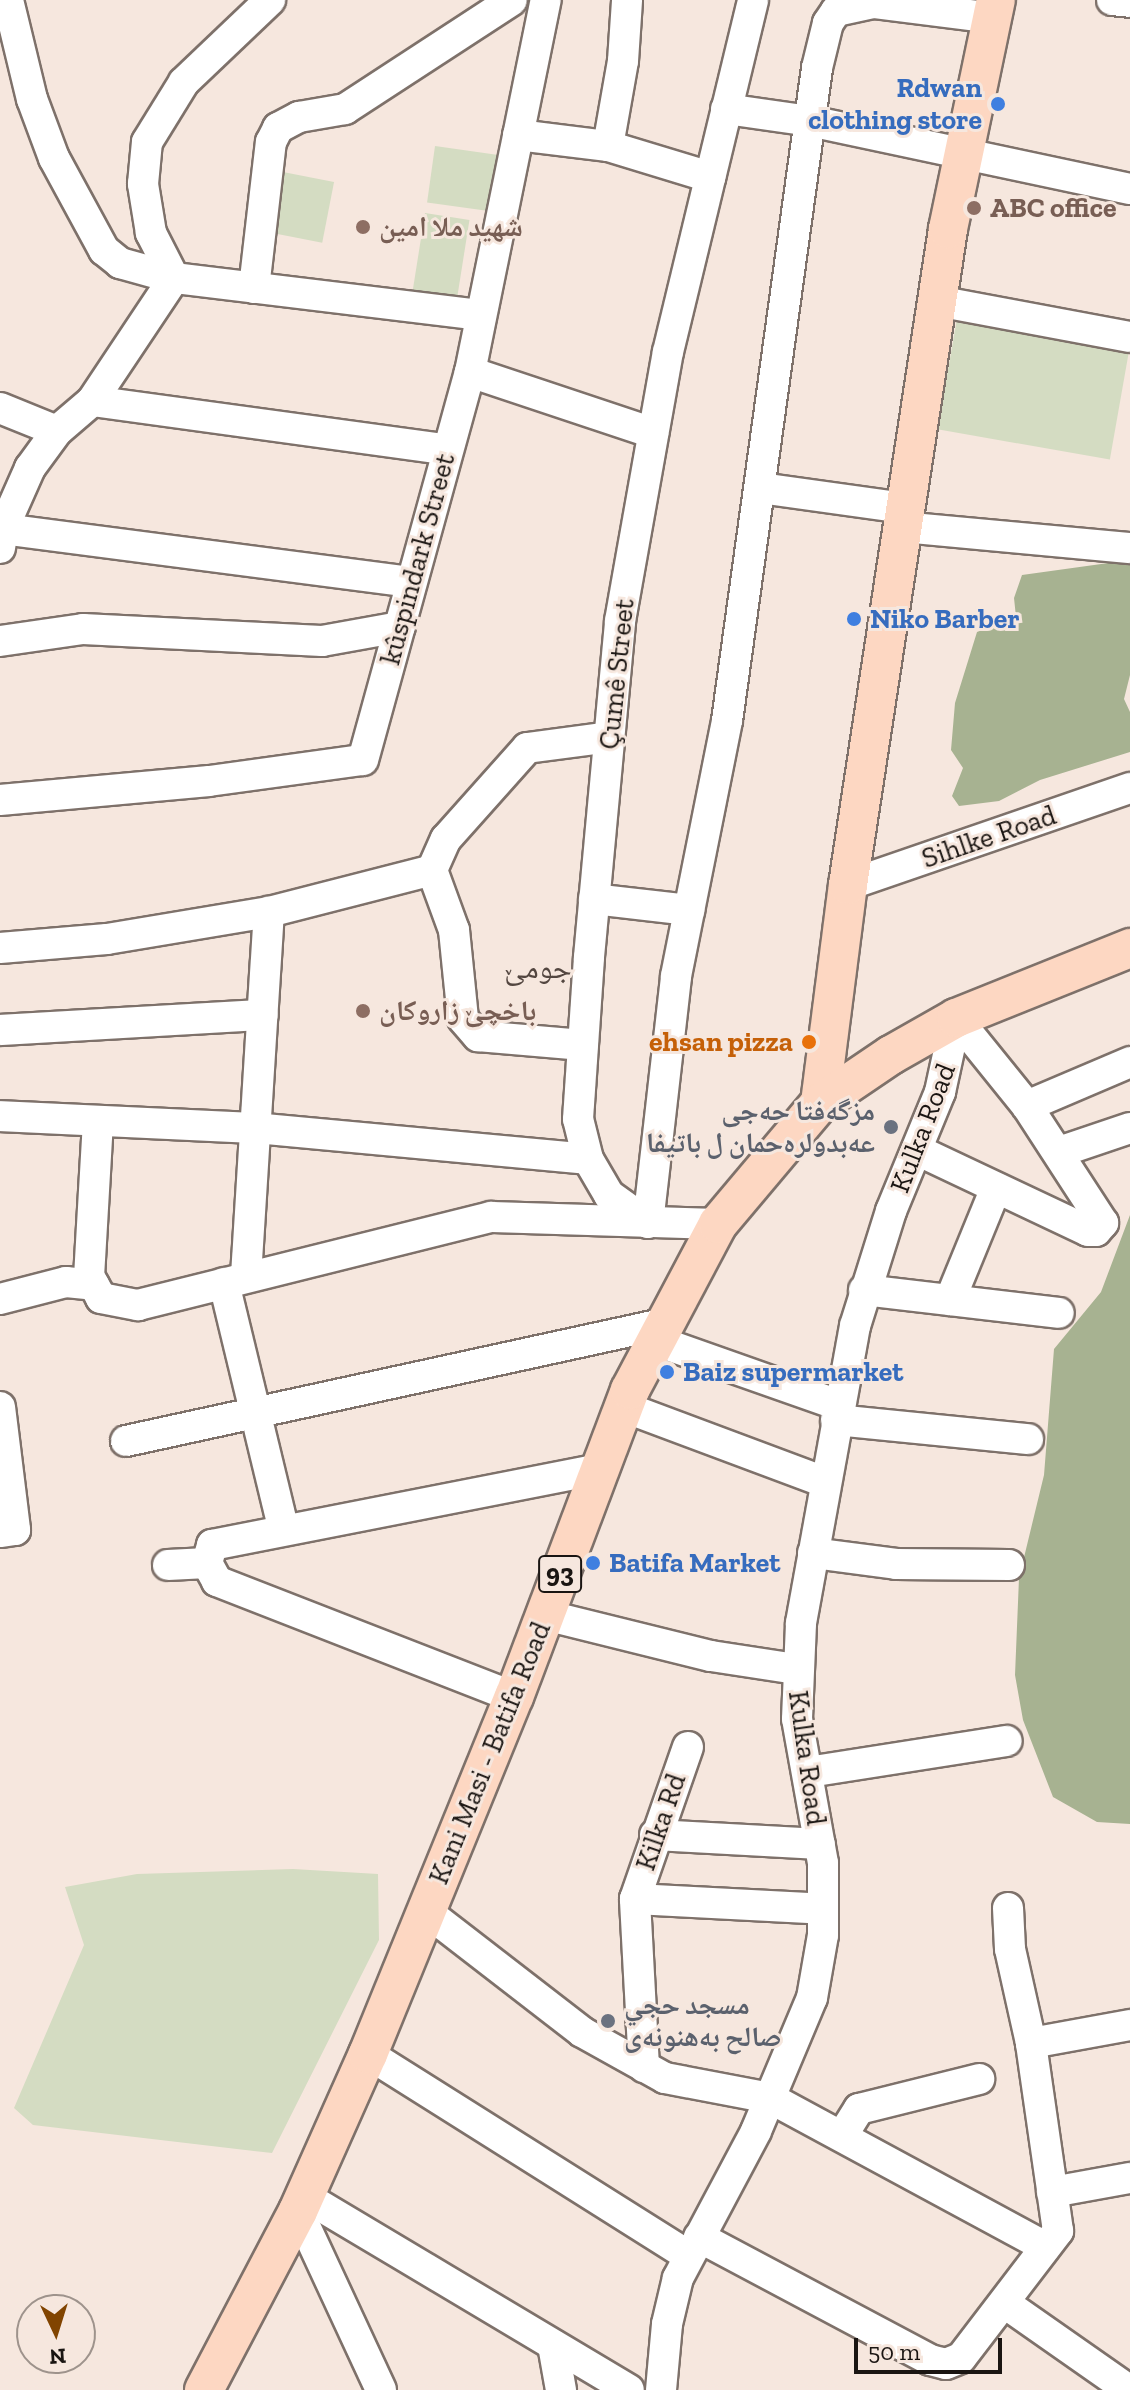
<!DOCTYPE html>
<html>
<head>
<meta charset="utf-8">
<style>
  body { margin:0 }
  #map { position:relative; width:1130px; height:2390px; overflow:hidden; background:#f6e7de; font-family:"Zilla Slab","Noto Naskh Arabic",serif }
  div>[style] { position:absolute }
  .green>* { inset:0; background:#d4dcc2; transform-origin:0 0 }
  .forest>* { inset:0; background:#a7b291 }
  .roads { filter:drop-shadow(2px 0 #7e716a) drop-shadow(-2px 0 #7e716a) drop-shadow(0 2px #7e716a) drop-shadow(0 -2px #7e716a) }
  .minor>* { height:30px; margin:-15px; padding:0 15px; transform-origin:15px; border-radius:15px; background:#fff }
  .major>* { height:38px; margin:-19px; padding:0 19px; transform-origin:19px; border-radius:19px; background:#fdd7c2 }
  .dots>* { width:22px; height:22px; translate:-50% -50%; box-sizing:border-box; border:4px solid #f6e7de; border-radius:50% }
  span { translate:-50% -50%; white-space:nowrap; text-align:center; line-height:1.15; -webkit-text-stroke:6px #f6e7de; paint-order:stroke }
  .shield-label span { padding:2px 6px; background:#f6e7de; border:2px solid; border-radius:6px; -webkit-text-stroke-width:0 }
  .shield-label { font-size:26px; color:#1a1512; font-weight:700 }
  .shop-label { font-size:28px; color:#366cbe; font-weight:700 }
  .right { translate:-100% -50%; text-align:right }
  .left { translate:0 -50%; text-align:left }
  .education-label { font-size:28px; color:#785e54; font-weight:700 }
  .street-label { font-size:28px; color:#1a1512 }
  .food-label { font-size:28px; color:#c56008; font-weight:700 }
  .worship-label { font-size:28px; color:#5b616d; font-weight:700 }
  .neighbourhood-label { font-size:30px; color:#534640 }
  .north { position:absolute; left:16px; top:2294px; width:80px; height:80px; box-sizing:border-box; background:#f6e7de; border:2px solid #9e938c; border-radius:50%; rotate:176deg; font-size:22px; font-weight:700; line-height:32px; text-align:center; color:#1a1512 }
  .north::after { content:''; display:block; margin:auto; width:28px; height:36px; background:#814400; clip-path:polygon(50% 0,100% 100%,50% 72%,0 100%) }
  .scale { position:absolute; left:854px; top:2338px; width:148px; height:36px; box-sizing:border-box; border:4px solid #1a1512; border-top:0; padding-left:10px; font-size:24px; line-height:28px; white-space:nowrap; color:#1a1512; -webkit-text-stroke:6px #f6e7de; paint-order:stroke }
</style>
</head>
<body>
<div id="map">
  <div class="green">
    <i style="left:435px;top:146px;width:64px;height:57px;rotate:8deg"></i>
    <i style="left:283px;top:172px;width:52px;height:62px;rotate:11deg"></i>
    <i style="left:425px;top:213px;width:45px;height:80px;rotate:9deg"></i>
    <i style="left:958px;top:313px;width:175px;height:118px;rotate:10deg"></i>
    <i style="clip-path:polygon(293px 1869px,378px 1874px,379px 1940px,272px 2153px,33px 2125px,14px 2108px,84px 1945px,65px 1887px,137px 1874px)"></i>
  </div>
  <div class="forest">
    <i style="clip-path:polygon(1130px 560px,1130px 675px,1124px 699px,1130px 712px,1130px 752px,1040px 780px,999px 801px,959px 806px,952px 796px,963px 768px,951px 750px,955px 703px,977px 632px,1016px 617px,1014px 598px,1022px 575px)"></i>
    <i style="clip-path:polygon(1130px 1215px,1130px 1824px,1097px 1822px,1053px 1797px,1023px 1720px,1015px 1675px,1019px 1578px,1044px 1475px,1054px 1349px,1101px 1292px)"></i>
  </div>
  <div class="roads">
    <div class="minor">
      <i style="left:8px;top:0;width:102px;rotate:76.4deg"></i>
      <i style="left:32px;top:99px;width:63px;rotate:69.6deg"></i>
      <i style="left:54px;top:158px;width:105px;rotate:61.5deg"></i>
      <i style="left:104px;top:250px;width:21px;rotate:39deg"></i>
      <i style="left:120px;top:263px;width:56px;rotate:15.5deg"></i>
      <i style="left:174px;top:278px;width:309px;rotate:6.9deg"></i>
      <i style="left:1112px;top:0;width:18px;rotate:6deg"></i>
      <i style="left:726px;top:109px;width:85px;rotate:8.1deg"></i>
      <i style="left:810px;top:121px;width:327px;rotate:12deg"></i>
      <i style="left:518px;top:135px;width:91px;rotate:7deg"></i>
      <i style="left:608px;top:146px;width:107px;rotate:16.9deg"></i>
      <i style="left:608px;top:146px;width:86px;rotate:-80deg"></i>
      <i style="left:623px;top:61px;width:61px;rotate:-86.2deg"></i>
      <i style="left:254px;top:288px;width:147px;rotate:-83.4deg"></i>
      <i style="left:271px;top:142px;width:16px;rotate:-63deg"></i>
      <i style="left:278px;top:128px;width:24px;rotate:-28deg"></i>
      <i style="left:299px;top:117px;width:47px;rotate:-9.9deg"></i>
      <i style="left:345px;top:109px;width:199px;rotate:-33.1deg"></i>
      <i style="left:937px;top:301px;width:196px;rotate:10.6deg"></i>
      <i style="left:470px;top:372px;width:193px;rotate:18.4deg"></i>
      <i style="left:92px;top:401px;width:359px;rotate:7.8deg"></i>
      <i style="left:0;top:408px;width:61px;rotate:22deg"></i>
      <i style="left:760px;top:488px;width:146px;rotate:7.9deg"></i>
      <i style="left:902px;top:527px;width:229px;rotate:5.3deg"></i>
      <i style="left:3px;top:529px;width:412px;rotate:7.4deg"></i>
      <i style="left:0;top:548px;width:19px;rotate:-81deg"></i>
      <i style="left:3px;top:529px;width:67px;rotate:-66.1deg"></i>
      <i style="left:30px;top:468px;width:46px;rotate:-53.9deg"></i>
      <i style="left:57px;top:431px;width:46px;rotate:-40.6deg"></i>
      <i style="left:92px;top:401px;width:148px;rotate:-56.3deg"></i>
      <i style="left:174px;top:278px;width:51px;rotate:-117.1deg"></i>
      <i style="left:151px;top:233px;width:50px;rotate:-99.3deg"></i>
      <i style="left:143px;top:184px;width:42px;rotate:-84.6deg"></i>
      <i style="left:147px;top:142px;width:70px;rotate:-58.3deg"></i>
      <i style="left:184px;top:82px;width:119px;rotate:-43.6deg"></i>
      <i style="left:0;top:641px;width:84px;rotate:-8.2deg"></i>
      <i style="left:83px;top:629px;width:239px;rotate:2.9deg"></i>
      <i style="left:322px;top:641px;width:79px;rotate:-10.2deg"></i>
      <i style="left:0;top:800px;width:210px;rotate:-5.2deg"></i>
      <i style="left:209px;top:781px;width:155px;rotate:-7.8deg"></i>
      <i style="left:363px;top:760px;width:402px;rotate:-74.6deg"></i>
      <i style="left:470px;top:372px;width:380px;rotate:-78.5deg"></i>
      <i style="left:432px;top:870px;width:64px;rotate:69.9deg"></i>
      <i style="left:454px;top:930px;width:89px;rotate:84.2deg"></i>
      <i style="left:463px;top:1019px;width:23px;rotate:49deg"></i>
      <i style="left:478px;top:1036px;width:105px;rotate:4.9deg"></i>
      <i style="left:848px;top:885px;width:298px;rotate:-19deg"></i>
      <i style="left:594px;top:899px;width:96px;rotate:6.6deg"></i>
      <i style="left:0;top:948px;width:107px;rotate:-4.8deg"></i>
      <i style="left:107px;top:939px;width:164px;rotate:-9.5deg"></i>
      <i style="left:269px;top:912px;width:168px;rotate:-14.4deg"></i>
      <i style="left:432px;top:870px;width:34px;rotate:-66deg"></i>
      <i style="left:446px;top:839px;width:122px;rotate:-48.3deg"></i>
      <i style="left:527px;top:748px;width:83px;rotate:-7.6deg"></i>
      <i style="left:0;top:1030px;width:263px;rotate:-3.3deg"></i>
      <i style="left:1027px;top:1106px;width:112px;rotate:-23.1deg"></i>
      <i style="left:0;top:1116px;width:255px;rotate:2.7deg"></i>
      <i style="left:255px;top:1128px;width:334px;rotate:5.3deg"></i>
      <i style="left:98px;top:1121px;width:155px;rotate:93.3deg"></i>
      <i style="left:89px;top:1276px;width:25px;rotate:61deg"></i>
      <i style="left:101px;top:1298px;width:38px;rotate:11deg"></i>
      <i style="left:138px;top:1305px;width:364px;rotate:-14deg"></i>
      <i style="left:491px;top:1217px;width:227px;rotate:1.8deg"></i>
      <i style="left:919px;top:1151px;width:187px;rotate:25.3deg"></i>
      <i style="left:1088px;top:1231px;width:8px"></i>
      <i style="left:1096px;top:1231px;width:11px;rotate:-49deg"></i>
      <i style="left:1103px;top:1223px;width:140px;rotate:-123deg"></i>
      <i style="left:1027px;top:1106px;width:113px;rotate:-128.9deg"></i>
      <i style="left:1059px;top:1152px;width:75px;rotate:-18.7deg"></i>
      <i style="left:648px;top:1223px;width:249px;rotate:-83.5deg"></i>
      <i style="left:676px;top:976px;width:260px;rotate:-78.7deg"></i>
      <i style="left:727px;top:721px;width:659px;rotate:-82.15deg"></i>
      <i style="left:817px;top:68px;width:46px;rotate:-76.3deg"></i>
      <i style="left:828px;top:23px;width:14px;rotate:-56deg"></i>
      <i style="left:836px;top:11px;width:40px;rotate:-12deg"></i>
      <i style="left:875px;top:3px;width:118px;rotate:7.3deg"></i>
      <i style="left:648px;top:1223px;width:48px;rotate:-144.3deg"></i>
      <i style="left:609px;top:1195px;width:42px;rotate:-120.3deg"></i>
      <i style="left:588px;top:1159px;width:41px;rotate:-104deg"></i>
      <i style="left:578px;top:1119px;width:162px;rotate:-86.1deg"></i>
      <i style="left:589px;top:957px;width:337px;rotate:-84.7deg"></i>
      <i style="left:620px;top:621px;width:273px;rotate:-79.9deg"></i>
      <i style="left:668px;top:352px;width:362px;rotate:-76.4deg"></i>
      <i style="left:246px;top:1276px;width:365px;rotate:-86.4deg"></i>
      <i style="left:224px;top:1283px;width:251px;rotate:76.4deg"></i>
      <i style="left:864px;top:1290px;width:196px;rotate:6.7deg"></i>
      <i style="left:0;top:1299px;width:68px;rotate:-14.4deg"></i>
      <i style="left:66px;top:1282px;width:28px;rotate:6deg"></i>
      <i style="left:950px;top:1300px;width:121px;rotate:-67.7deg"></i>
      <i style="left:654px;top:1340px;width:196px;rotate:19.4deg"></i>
      <i style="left:0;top:1407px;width:124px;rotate:83deg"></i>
      <i style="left:15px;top:1530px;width:15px;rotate:172deg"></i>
      <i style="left:624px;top:1407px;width:215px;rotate:20.5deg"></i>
      <i style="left:836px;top:1420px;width:193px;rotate:5.7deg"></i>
      <i style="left:126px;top:1441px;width:549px;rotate:-12.31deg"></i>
      <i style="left:813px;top:1553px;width:84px;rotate:7.5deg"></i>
      <i style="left:896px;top:1564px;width:113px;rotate:0.5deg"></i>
      <i style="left:168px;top:1565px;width:39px;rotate:-3deg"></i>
      <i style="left:545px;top:1615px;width:171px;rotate:13.9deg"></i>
      <i style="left:711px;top:1656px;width:86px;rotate:8.7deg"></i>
      <i style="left:514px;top:1697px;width:319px;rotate:-158.7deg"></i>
      <i style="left:217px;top:1581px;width:21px;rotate:-119deg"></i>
      <i style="left:207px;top:1563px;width:19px;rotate:-74deg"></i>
      <i style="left:212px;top:1545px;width:395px;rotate:-11.1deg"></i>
      <i style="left:808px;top:1772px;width:201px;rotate:-8.9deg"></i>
      <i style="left:655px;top:1835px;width:165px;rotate:3.1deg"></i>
      <i style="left:635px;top:1899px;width:188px;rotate:3deg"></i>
      <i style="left:427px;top:1912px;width:196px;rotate:37.7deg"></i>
      <i style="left:582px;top:2032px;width:95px;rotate:29deg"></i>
      <i style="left:665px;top:2078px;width:107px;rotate:10.8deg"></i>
      <i style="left:770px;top:2098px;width:313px;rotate:28.4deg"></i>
      <i style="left:1031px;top:2043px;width:101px;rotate:-10.3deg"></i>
      <i style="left:368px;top:2054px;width:379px;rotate:32.2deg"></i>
      <i style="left:644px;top:2067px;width:168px;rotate:-93.1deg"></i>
      <i style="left:635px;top:1899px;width:161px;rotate:-70.8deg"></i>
      <i style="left:842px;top:2136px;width:32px;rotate:-58deg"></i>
      <i style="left:859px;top:2109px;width:124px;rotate:-14deg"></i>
      <i style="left:1052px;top:2192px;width:79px;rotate:-10.2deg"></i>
      <i style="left:304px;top:2196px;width:378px;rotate:30.8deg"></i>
      <i style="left:298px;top:2211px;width:197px;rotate:65.1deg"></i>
      <i style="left:699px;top:2237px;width:262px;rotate:28deg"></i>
      <i style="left:930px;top:2360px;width:16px;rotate:14deg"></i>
      <i style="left:946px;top:2364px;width:16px;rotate:-22deg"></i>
      <i style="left:961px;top:2358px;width:160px;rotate:-52.6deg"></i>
      <i style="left:1058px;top:2231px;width:190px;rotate:-98.2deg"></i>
      <i style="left:1031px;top:2043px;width:96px;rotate:-102.6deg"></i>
      <i style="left:1010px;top:1949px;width:41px;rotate:-92.8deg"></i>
      <i style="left:1006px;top:2304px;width:150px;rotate:35deg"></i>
      <i style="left:553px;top:2345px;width:46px;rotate:79.9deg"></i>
      <i style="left:661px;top:2390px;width:66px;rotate:-84.8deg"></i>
      <i style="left:667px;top:2324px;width:47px;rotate:-76.6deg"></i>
      <i style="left:678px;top:2278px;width:166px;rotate:-62deg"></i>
      <i style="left:756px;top:2131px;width:144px;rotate:-67.2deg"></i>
      <i style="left:812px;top:1998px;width:64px;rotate:-80.1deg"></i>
      <i style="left:823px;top:1935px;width:72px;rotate:-90deg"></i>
      <i style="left:823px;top:1863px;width:146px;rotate:-100.2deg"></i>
      <i style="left:797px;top:1719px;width:96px;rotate:-87.6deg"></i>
      <i style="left:801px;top:1623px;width:302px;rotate:-79.7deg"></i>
      <i style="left:855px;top:1326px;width:121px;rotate:-72.6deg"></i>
      <i style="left:891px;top:1211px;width:129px;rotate:-67.6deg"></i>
      <i style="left:940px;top:1092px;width:76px;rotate:-77.8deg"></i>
    </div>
    <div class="major">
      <i style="left:820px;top:1103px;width:220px;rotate:-82.7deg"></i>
      <i style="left:848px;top:885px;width:664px;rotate:-81.33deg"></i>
      <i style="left:948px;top:229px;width:234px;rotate:-78.2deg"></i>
      <i style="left:204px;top:2390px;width:202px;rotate:-62.3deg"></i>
      <i style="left:298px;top:2211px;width:172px;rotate:-66deg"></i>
      <i style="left:368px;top:2054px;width:386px;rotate:-67.8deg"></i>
      <i style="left:514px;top:1697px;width:328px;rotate:-69.3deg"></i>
      <i style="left:630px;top:1390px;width:188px;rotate:-62.1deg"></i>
      <i style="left:718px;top:1224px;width:158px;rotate:-49.9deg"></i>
      <i style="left:820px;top:1103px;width:86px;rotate:-34.1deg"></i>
      <i style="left:891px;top:1055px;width:75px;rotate:-29.6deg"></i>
      <i style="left:956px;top:1018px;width:188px;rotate:-21.9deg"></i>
    </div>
  </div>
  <div class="dots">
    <i style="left:998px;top:104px;background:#3f7fe0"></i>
    <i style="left:974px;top:208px;background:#8d6e63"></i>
    <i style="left:363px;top:227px;background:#8d6e63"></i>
    <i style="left:854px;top:619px;background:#3f7fe0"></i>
    <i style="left:363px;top:1011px;background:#8d6e63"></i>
    <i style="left:809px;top:1042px;background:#e8710a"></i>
    <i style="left:891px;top:1127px;background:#6b7280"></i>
    <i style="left:667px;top:1372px;background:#3f7fe0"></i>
    <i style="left:593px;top:1563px;background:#3f7fe0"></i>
    <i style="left:608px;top:2021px;background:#6b7280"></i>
  </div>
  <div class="shield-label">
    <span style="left:560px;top:1574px">93</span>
  </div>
  <div class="shop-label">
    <span class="right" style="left:982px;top:104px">Rdwan<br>clothing store</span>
    <span class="left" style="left:870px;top:619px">Niko Barber</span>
    <span class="left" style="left:683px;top:1372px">Baiz supermarket</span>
    <span class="left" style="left:609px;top:1563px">Batifa Market</span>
  </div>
  <div class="education-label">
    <span class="left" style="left:990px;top:208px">ABC office</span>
    <span class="left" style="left:379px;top:227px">شهيد ملا امين</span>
    <span class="left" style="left:379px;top:1011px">باخچێ زاروکان</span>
  </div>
  <div class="street-label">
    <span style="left:418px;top:559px;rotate:-75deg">kûspindark Street</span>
    <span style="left:617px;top:674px;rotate:-84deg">Çumê Street</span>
    <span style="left:989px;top:837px;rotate:-19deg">Sihlke Road</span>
    <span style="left:923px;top:1128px;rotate:-69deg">Kulka Road</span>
    <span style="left:490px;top:1753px;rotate:-68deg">Kani Masi - Batifa Road</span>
    <span style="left:807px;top:1758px;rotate:82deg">Kulka Road</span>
    <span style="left:661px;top:1822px;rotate:-71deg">Kilka Rd</span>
  </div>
  <div class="food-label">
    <span class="right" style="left:793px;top:1042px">ehsan pizza</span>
  </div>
  <div class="worship-label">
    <span class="right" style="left:875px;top:1127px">مزگەفتا حەجی<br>عەبدولرەحمان ل باتیفا</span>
    <span class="left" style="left:624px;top:2021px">مسجد حجي<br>صالح بەھنونەی</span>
  </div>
  <div class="neighbourhood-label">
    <span style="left:538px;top:968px">جومێ</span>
  </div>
  <div class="north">N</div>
  <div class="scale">50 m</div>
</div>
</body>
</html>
